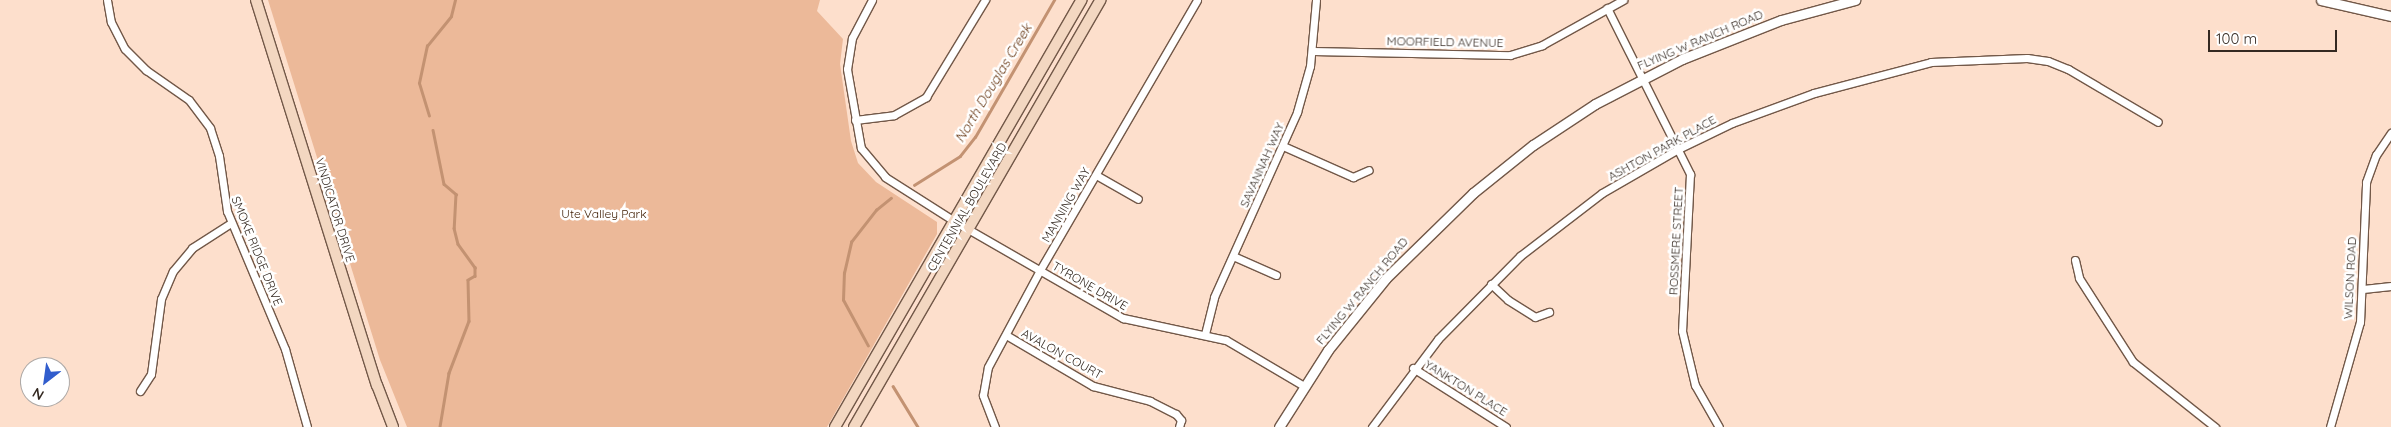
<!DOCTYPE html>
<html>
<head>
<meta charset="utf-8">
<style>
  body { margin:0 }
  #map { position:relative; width:2391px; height:427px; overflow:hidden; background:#fddfcc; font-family:Quicksand,sans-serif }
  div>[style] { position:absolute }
  .green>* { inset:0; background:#ecb999 }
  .stream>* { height:2.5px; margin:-1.25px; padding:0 1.25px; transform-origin:1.25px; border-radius:1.25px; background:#c39272 }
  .roads { filter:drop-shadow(1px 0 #725848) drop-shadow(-1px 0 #725848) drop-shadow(0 1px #725848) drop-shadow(0 -1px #725848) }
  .minor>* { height:7px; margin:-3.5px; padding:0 3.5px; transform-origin:3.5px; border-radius:3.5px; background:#fff }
  .tertiary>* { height:9px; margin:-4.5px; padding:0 4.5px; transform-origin:4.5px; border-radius:4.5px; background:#fff }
  .secondary>* { height:10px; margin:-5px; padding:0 5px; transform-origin:5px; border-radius:5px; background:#f3d7c1 }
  span { translate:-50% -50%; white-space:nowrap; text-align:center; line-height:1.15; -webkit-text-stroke:5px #fff; paint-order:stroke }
  .street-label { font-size:12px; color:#342921 }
  .park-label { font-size:12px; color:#432208 }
  .water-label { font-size:14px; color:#693915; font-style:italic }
  .north { position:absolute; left:20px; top:357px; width:50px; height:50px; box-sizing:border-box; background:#fff; border:1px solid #aea9a6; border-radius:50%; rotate:210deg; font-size:14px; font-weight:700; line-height:20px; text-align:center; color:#342921 }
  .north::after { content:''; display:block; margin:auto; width:18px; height:22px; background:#315dcd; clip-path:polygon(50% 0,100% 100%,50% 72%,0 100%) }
  .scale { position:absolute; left:2208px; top:30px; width:129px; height:22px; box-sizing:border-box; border:2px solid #342921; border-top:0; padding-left:6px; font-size:15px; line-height:18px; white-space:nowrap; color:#342921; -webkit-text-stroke:4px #fff; paint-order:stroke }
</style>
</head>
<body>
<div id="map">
  <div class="green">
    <i style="clip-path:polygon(268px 0,820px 0,817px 11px,843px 39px,840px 64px,851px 141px,858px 163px,876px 182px,937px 222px,937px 234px,827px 427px,407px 427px,380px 360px)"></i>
  </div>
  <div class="stream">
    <i style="left:429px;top:116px;width:34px;rotate:-107deg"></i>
    <i style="left:419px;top:83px;width:38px;rotate:-78deg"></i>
    <i style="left:427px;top:46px;width:38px;rotate:-51deg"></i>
    <i style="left:451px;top:16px;width:16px;rotate:-76deg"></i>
    <i style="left:433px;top:130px;width:55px;rotate:78.5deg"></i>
    <i style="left:444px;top:184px;width:16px;rotate:40deg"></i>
    <i style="left:456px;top:194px;width:34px;rotate:93deg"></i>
    <i style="left:454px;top:228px;width:16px;rotate:76deg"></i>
    <i style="left:458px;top:244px;width:29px;rotate:54deg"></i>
    <i style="left:475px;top:267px;width:9px;rotate:90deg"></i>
    <i style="left:475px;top:276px;width:8px;rotate:150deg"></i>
    <i style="left:468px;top:280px;width:41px;rotate:88.6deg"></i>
    <i style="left:469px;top:321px;width:56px;rotate:111deg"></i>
    <i style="left:449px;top:373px;width:55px;rotate:99.5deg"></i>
    <i style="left:914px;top:185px;width:54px;rotate:-32.2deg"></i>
    <i style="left:960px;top:156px;width:24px;rotate:-52deg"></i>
    <i style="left:975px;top:137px;width:158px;rotate:-60deg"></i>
    <i style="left:868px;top:346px;width:52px;rotate:-118.5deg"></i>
    <i style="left:843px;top:300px;width:27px;rotate:-88deg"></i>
    <i style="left:844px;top:273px;width:32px;rotate:-77deg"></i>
    <i style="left:851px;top:242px;width:41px;rotate:-52deg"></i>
    <i style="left:876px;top:210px;width:19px;rotate:-39deg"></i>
    <i style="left:893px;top:386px;width:48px;rotate:58.6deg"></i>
  </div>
  <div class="roads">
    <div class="minor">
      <i style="left:107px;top:0;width:22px;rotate:80deg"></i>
      <i style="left:111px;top:22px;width:30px;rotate:63deg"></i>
      <i style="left:125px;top:49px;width:30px;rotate:45deg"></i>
      <i style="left:146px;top:70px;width:52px;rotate:34.9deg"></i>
      <i style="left:189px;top:100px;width:35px;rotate:53deg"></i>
      <i style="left:210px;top:128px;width:29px;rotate:72deg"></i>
      <i style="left:219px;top:156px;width:56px;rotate:81.7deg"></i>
      <i style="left:227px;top:211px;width:150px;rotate:67.2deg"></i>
      <i style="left:285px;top:349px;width:81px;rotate:74.2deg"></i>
      <i style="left:872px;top:0;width:43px;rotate:117.8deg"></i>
      <i style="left:852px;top:38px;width:31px;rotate:99deg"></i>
      <i style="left:847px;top:69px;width:80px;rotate:80deg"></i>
      <i style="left:861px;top:148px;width:38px;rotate:50deg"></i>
      <i style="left:885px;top:177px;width:82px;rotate:32.5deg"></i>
      <i style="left:954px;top:221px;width:195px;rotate:29.9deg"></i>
      <i style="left:1123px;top:318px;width:105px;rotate:12.1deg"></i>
      <i style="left:1226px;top:340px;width:91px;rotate:30.5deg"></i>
      <i style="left:1607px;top:8px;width:186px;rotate:63.4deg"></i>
      <i style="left:1690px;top:174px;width:157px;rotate:92.9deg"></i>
      <i style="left:1682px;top:331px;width:56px;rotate:76.5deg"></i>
      <i style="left:1695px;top:385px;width:48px;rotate:60.3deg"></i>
      <i style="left:1313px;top:51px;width:197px;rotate:1.2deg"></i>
      <i style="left:1510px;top:55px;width:34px;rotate:-17deg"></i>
      <i style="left:1542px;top:45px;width:93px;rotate:-29.1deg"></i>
      <i style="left:855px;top:120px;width:39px;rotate:-7deg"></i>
      <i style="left:894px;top:115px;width:37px;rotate:-29deg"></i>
      <i style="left:926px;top:97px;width:114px;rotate:-58.7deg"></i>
      <i style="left:1283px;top:146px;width:77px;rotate:23.9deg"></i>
      <i style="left:1353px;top:177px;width:17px;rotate:-24deg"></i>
      <i style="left:1096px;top:175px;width:48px;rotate:29.7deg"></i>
      <i style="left:1233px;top:256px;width:47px;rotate:23.8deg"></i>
      <i style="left:2075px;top:260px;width:18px;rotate:77deg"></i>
      <i style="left:2079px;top:278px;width:100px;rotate:57.3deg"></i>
      <i style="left:2133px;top:362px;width:105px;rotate:38.4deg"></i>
      <i style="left:1491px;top:284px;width:23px;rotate:43deg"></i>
      <i style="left:1508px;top:300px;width:32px;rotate:32deg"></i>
      <i style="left:1535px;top:317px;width:15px;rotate:-20deg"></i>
      <i style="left:2363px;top:289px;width:28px;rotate:-6deg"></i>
      <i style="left:1205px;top:334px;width:38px;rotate:-76deg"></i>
      <i style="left:1214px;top:297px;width:203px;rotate:-65.8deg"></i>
      <i style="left:1297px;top:112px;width:48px;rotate:-74.2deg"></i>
      <i style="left:1310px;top:66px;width:66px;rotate:-84.8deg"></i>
      <i style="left:1006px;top:335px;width:101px;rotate:30.4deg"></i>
      <i style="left:1093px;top:386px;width:59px;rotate:14.7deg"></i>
      <i style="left:1150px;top:401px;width:29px;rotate:27deg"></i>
      <i style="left:1176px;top:414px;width:8px;rotate:50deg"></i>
      <i style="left:1181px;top:420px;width:7px;rotate:106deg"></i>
      <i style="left:1413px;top:368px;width:110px;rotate:32.4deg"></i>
      <i style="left:140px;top:391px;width:20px;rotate:-57deg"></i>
      <i style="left:151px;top:374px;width:76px;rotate:-82.4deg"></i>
      <i style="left:161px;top:299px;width:30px;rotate:-67deg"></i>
      <i style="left:173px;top:271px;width:30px;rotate:-50deg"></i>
      <i style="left:192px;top:248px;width:46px;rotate:-32.7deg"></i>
      <i style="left:995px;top:427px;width:34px;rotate:-111deg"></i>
      <i style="left:983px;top:395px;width:28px;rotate:-80deg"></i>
      <i style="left:988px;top:367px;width:110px;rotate:-61.8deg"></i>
      <i style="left:1040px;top:270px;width:312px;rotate:-59.8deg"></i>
      <i style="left:1372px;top:427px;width:110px;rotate:-53.1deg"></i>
      <i style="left:1438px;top:339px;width:117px;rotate:-45.3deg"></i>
      <i style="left:1520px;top:256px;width:103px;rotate:-37.5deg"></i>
      <i style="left:1602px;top:193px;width:90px;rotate:-30deg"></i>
      <i style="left:1680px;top:148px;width:58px;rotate:-25.7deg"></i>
      <i style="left:1732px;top:123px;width:87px;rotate:-20.1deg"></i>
      <i style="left:1814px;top:93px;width:121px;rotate:-14.8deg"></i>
      <i style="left:1931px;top:62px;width:96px;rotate:-2.4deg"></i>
      <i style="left:2027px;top:58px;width:21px;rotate:8deg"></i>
      <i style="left:2048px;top:61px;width:22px;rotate:22deg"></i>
      <i style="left:2068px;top:69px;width:104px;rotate:30.5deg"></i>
      <i style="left:2330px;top:427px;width:109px;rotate:-74.1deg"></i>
      <i style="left:2360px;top:322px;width:140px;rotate:-87.5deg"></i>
      <i style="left:2366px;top:182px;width:29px;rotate:-70deg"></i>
      <i style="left:2376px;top:155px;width:27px;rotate:-56deg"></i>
    </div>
    <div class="tertiary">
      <i style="left:2321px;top:0;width:72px;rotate:12.9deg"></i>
      <i style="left:1279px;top:427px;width:91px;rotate:-57.5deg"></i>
      <i style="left:1328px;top:350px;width:92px;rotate:-51.1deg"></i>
      <i style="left:1386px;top:278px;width:122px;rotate:-44.3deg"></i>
      <i style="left:1473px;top:193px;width:77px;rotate:-38.7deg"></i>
      <i style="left:1533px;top:145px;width:74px;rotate:-33.5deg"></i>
      <i style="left:1595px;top:104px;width:98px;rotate:-27.3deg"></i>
      <i style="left:1682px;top:59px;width:106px;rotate:-21.5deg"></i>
      <i style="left:1781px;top:20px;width:77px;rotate:-15.1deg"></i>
    </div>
    <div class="secondary">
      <i style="left:256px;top:0;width:404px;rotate:72.6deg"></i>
      <i style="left:377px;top:385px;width:45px;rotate:69.1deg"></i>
      <i style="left:835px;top:427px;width:493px;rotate:-60deg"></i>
      <i style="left:854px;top:427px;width:493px;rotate:-60deg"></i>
    </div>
  </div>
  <div class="street-label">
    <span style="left:1700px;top:40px;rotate:-23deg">FLYING W RANCH ROAD</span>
    <span style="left:1445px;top:42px;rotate:1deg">MOORFIELD AVENUE</span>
    <span style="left:1662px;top:148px;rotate:-29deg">ASHTON PARK PLACE</span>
    <span style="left:1262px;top:165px;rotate:-66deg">SAVANNAH WAY</span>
    <span style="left:1066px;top:205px;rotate:-60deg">MANNING WAY</span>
    <span style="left:967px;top:207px;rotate:-60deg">CENTENNIAL BOULEVARD</span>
    <span style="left:335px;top:210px;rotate:73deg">VINDICATOR DRIVE</span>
    <span style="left:1676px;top:241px;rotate:-87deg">ROSSMERE STREET</span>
    <span style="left:257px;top:251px;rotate:68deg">SMOKE RIDGE DRIVE</span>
    <span style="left:2350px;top:278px;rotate:-87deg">WILSON ROAD</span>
    <span style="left:1090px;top:286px;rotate:30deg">TYRONE DRIVE</span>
    <span style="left:1362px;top:291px;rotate:-50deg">FLYING W RANCH ROAD</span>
    <span style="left:1062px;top:354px;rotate:29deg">AVALON COURT</span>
    <span style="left:1466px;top:388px;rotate:32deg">YANKTON PLACE</span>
  </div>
  <div class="park-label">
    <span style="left:604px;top:214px">Ute Valley Park</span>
  </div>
  <div class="water-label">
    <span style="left:993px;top:83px;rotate:-59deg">North Douglas Creek</span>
  </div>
  <div class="north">N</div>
  <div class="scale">100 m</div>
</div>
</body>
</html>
